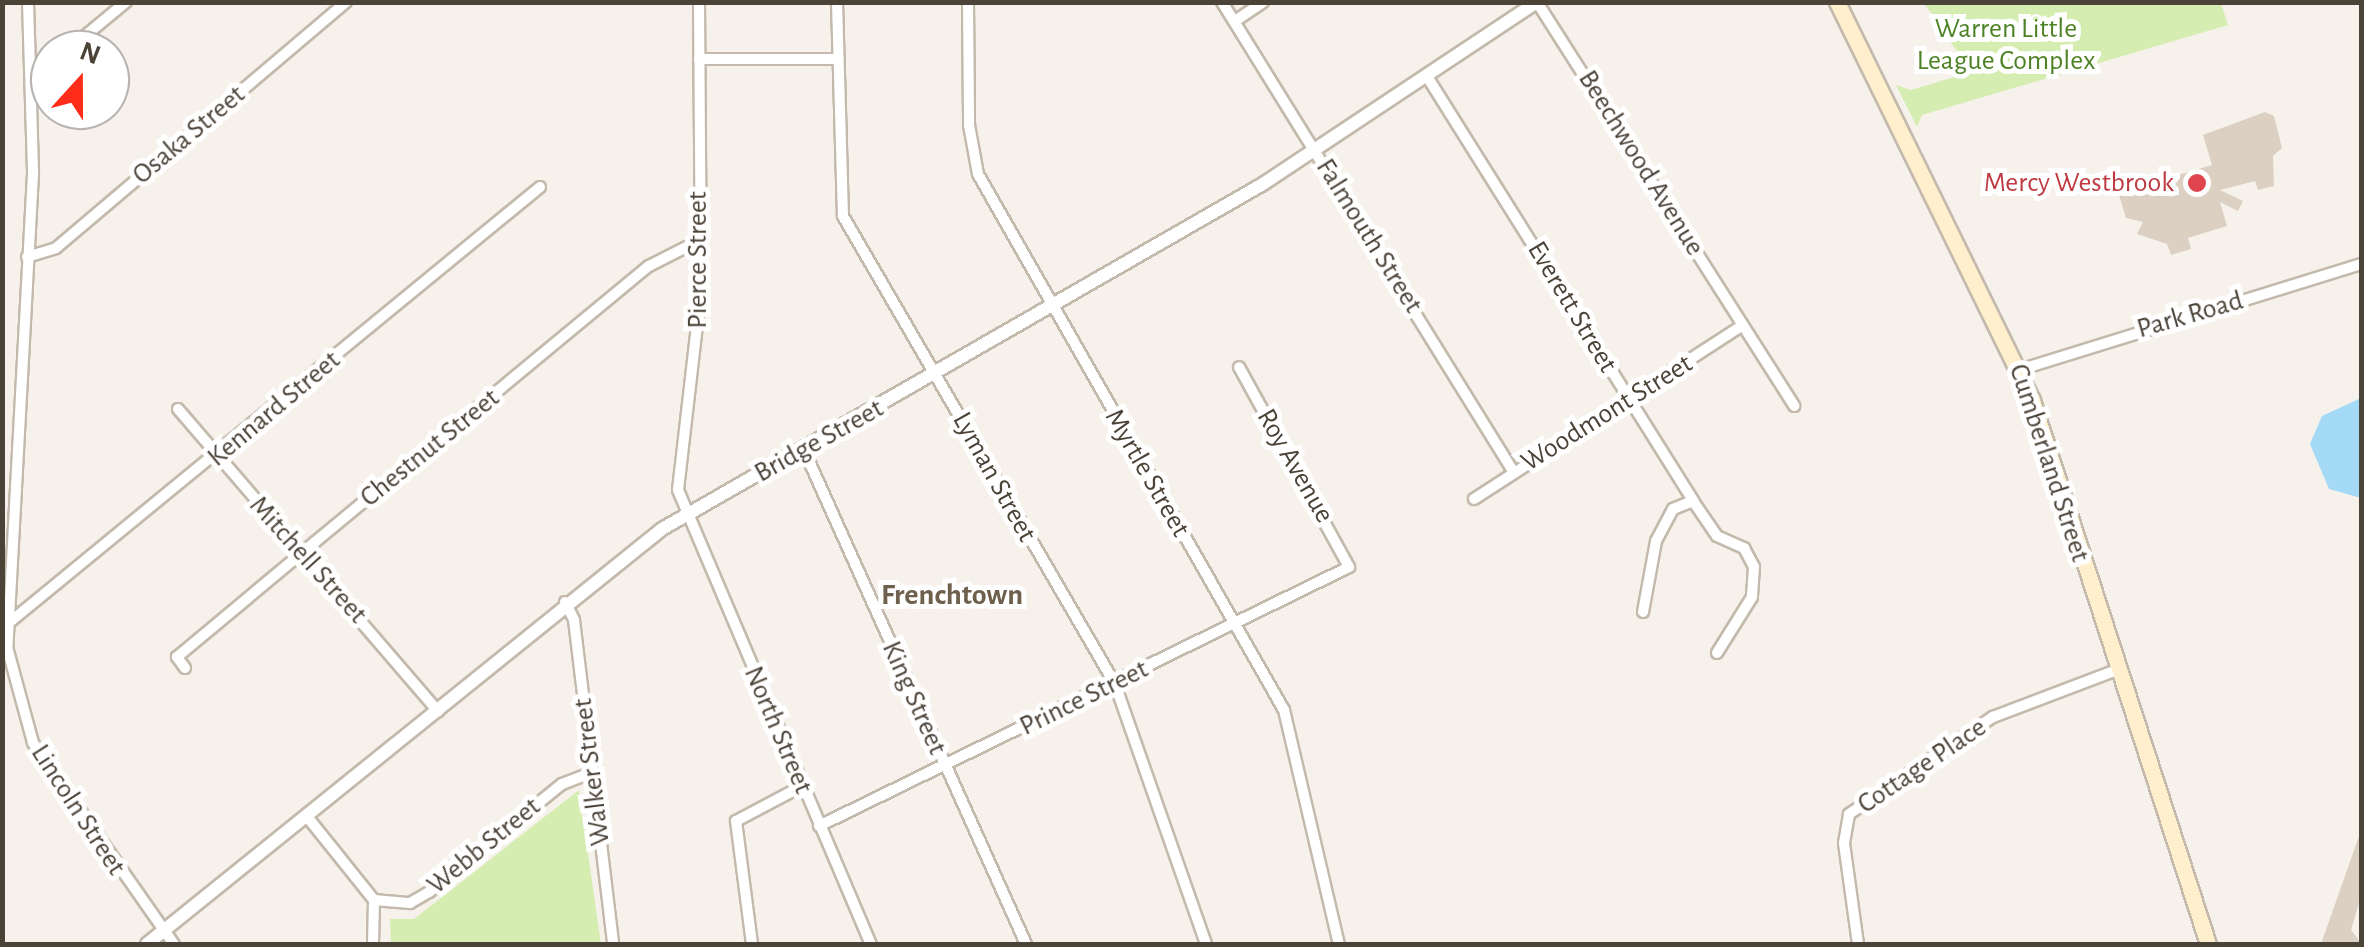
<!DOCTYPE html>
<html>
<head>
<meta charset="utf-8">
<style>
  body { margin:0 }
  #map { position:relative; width:2364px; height:947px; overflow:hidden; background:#f6f2eb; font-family:"Alegreya Sans",sans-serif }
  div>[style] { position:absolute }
  .green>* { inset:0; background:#d6edb1 }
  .water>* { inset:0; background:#a4daf6 }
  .building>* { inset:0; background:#dcd0c2 }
  .roads { filter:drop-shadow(2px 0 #c3b9ac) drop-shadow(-2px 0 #c3b9ac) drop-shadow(0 2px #c3b9ac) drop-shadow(0 -2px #c3b9ac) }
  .minor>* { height:10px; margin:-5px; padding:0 5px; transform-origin:5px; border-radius:5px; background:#fff }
  .tertiary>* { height:12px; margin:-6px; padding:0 6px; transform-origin:6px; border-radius:6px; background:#fff }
  .secondary>* { height:15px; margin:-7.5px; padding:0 7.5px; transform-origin:7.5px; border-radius:7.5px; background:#ffefcc }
  .dots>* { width:28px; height:28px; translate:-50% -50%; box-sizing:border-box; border:5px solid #fff; border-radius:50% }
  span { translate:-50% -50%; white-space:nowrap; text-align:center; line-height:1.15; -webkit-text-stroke:10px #fff; paint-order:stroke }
  .park-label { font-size:28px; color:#4e8325 }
  .street-label { font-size:28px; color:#4b4238 }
  .health-label { font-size:28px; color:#be3a42 }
  .right { translate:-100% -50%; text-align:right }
  .neighbourhood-label { font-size:30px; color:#6f604e; font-weight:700 }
  .frame { position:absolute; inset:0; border:5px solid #4b4238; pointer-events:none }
  .north { position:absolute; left:30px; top:30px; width:100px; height:100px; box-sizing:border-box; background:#fff; border:2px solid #b7b3af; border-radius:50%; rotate:21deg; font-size:28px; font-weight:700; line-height:40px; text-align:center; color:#4b4238 }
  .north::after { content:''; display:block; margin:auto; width:35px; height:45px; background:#ff2d19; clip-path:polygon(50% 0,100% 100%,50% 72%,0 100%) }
</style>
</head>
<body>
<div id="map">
  <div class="green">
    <i style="clip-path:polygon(1924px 3px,2221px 3px,2228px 25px,1922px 115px,1917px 127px,1896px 85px,1911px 90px,1971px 72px)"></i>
    <i style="clip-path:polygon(579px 790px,601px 944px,391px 944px,390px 919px,414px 919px)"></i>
  </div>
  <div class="water">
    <i style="clip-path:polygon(2361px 398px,2361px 498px,2329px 489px,2310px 444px,2322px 416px)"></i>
  </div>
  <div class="building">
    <i style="clip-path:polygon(2265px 112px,2274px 116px,2282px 148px,2273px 156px,2274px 186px,2258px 190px,2255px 181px,2220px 190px,2243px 201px,2238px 211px,2220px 202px,2227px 226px,2188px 238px,2191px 249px,2171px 255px,2167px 244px,2137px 234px,2143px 222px,2126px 218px,2118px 192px,2212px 165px,2203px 135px)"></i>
    <i style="clip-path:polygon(2359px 836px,2362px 893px,2351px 930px,2362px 944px,2321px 944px)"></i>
  </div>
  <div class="roads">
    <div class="minor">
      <i style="left:28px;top:2px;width:172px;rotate:88.3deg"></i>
      <i style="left:33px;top:174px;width:474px;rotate:93.1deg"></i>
      <i style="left:7px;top:647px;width:99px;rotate:74.8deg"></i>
      <i style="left:33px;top:743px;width:246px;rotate:55deg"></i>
      <i style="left:699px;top:2px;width:289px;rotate:89.6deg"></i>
      <i style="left:701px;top:291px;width:200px;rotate:96.6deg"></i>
      <i style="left:678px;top:490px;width:493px;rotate:67deg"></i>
      <i style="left:837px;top:2px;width:214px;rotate:88.4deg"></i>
      <i style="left:843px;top:216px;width:541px;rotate:59.83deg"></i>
      <i style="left:1115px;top:684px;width:275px;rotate:70.7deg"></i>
      <i style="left:968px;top:2px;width:123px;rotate:89.5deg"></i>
      <i style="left:969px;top:125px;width:50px;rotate:79.6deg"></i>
      <i style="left:978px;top:174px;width:617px;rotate:60.28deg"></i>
      <i style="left:1284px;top:710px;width:240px;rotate:76.8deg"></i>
      <i style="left:1222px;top:2px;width:552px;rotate:58.18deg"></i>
      <i style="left:1537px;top:2px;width:479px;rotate:57.5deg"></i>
      <i style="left:1235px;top:21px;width:34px;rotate:-34deg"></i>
      <i style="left:68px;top:50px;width:75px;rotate:-39.6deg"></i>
      <i style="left:699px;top:59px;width:136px"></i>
      <i style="left:1428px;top:78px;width:499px;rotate:57.9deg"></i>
      <i style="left:1693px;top:501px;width:42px;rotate:55.6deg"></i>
      <i style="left:1717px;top:536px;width:30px;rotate:24deg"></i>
      <i style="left:1744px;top:548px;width:21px;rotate:62deg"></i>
      <i style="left:1754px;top:567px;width:30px;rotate:94deg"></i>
      <i style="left:1752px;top:597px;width:66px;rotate:122deg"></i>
      <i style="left:31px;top:79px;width:24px;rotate:-38deg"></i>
      <i style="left:27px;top:257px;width:30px;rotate:-17deg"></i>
      <i style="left:56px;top:248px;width:380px;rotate:-40.3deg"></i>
      <i style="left:2019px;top:370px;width:359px;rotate:-17.2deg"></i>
      <i style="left:178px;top:409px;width:399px;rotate:49.3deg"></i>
      <i style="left:804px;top:450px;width:542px;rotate:65.8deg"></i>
      <i style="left:1474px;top:499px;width:317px;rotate:-32.9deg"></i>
      <i style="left:565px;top:602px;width:20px;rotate:63deg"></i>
      <i style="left:574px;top:620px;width:326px;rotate:83.1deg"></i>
      <i style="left:1643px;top:612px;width:72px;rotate:-79.6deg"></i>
      <i style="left:1656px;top:541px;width:36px;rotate:-62deg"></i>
      <i style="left:1673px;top:509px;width:22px;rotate:-22deg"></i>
      <i style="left:5px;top:626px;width:692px;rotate:-39.37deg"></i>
      <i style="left:185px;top:668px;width:14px;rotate:-126deg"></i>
      <i style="left:177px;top:657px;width:180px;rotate:-39.8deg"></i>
      <i style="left:315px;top:542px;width:433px;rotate:-39.6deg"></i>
      <i style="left:649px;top:266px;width:57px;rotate:-27deg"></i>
      <i style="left:309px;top:819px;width:104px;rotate:51.3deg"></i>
      <i style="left:374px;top:900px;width:44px;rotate:91.3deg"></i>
      <i style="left:819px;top:826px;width:590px;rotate:-26.04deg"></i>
      <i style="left:1349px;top:567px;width:228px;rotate:-118.8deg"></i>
      <i style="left:374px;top:900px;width:36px;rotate:5deg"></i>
      <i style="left:410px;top:903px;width:22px;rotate:-30deg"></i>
      <i style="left:429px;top:892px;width:171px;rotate:-39.1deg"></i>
      <i style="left:562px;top:784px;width:31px;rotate:-21deg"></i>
      <i style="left:752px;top:944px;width:124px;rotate:-97.4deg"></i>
      <i style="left:736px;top:821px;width:75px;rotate:-27.9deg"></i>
      <i style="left:1858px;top:944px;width:102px;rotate:-97.9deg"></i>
      <i style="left:1844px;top:843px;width:29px;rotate:-80deg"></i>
      <i style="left:1849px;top:814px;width:174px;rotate:-34deg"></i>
      <i style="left:1993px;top:717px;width:133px;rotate:-20.8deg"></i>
    </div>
    <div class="tertiary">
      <i style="left:147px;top:944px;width:661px;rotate:-38.86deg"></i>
      <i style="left:662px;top:529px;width:693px;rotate:-29.86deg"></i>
      <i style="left:1263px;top:184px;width:329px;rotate:-33.6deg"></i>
    </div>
    <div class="secondary">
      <i style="left:1837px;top:2px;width:443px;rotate:63.9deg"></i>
      <i style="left:2032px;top:400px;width:572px;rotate:72.07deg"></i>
    </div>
  </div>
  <div class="dots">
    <i style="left:2197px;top:183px;background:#e0444e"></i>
  </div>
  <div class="park-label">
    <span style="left:2006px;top:45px">Warren Little<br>League Complex</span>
  </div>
  <div class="street-label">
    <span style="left:189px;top:135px;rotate:-40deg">Osaka Street</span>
    <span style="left:1641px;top:163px;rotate:58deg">Beechwood Avenue</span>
    <span style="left:1369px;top:236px;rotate:58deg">Falmouth Street</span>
    <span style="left:698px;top:260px;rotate:-90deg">Pierce Street</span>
    <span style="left:1572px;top:307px;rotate:59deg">Everett Street</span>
    <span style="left:2190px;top:315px;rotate:-16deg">Park Road</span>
    <span style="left:274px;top:409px;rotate:-40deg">Kennard Street</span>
    <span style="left:1607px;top:413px;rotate:-32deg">Woodmont Street</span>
    <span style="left:819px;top:441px;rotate:-29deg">Bridge Street</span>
    <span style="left:430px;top:448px;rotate:-39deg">Chestnut Street</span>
    <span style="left:2049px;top:463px;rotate:72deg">Cumberland Street</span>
    <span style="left:1295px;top:466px;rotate:60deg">Roy Avenue</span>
    <span style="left:1147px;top:473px;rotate:60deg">Myrtle Street</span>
    <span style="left:994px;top:477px;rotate:61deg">Lyman Street</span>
    <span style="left:308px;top:560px;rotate:48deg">Mitchell Street</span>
    <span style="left:914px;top:698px;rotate:66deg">King Street</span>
    <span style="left:1084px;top:698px;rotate:-26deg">Prince Street</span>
    <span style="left:778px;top:730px;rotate:67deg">North Street</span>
    <span style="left:1922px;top:766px;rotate:-34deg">Cottage Place</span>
    <span style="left:592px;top:772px;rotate:-97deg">Walker Street</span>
    <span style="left:78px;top:810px;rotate:57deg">Lincoln Street</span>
    <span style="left:484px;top:846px;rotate:-39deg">Webb Street</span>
  </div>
  <div class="health-label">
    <span class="right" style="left:2174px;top:183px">Mercy Westbrook</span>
  </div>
  <div class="neighbourhood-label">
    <span style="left:952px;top:595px">Frenchtown</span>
  </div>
  <div class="frame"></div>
  <div class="north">N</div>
</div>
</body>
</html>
